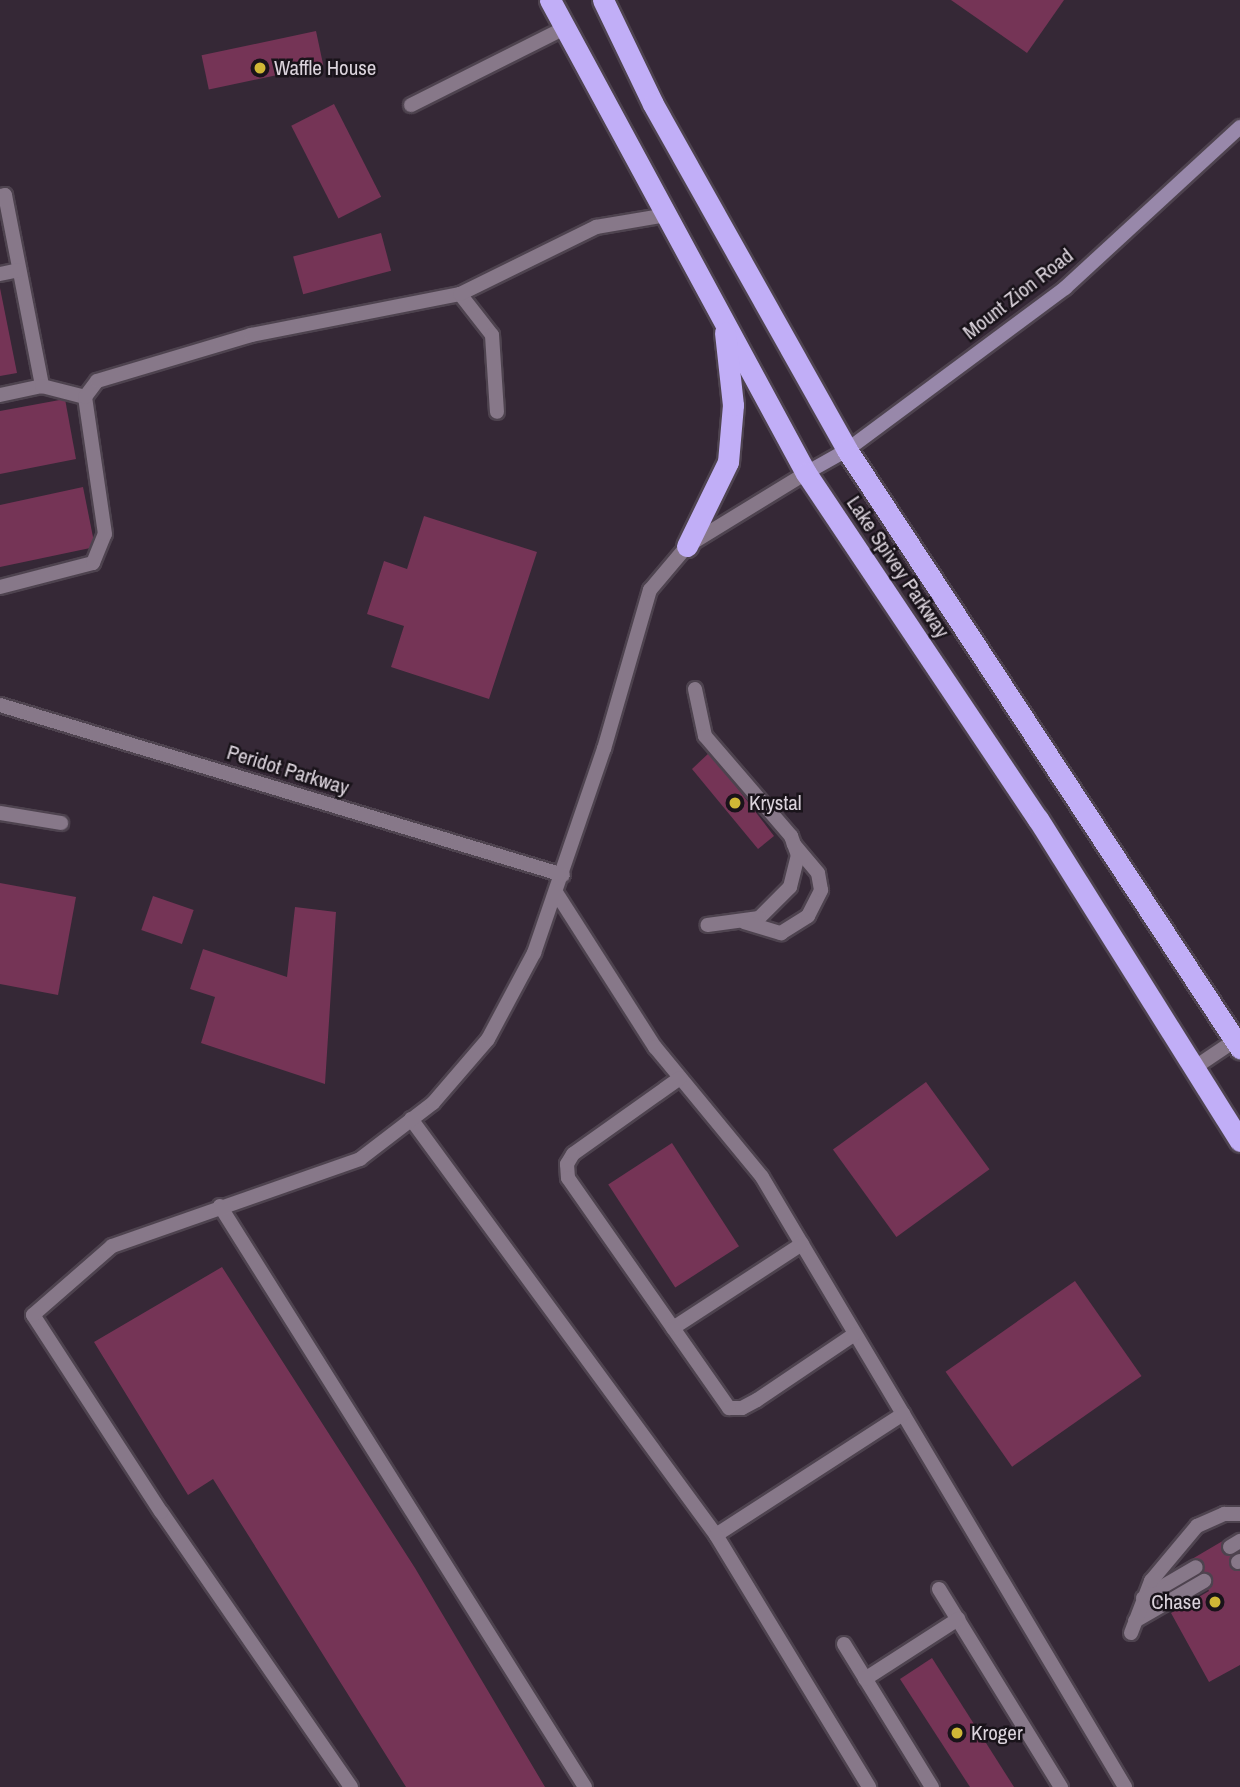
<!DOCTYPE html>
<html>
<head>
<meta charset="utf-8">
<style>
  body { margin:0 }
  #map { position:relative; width:1240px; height:1787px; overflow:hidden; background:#352836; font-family:"Archivo Narrow",sans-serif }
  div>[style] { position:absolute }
  .building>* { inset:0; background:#753456; transform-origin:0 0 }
  .roads { filter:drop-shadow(2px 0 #4e434f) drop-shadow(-2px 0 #4e434f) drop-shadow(0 2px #4e434f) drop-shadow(0 -2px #4e434f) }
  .lane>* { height:14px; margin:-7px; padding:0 7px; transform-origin:7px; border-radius:7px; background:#877889 }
  .street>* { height:14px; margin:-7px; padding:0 7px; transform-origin:7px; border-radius:7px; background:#877889 }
  .secondary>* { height:14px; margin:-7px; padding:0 7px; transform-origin:7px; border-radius:7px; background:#9888aa }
  .highway>* { height:21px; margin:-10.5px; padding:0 10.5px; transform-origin:10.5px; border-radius:10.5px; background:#c1aef7 }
  .dots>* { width:19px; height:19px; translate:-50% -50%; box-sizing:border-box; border:4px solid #19131a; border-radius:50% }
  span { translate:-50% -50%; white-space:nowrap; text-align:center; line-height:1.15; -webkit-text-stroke:5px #19131a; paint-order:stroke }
  .poi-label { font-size:21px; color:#dbd3dc }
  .left { translate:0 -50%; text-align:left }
  .right { translate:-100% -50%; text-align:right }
  .street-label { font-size:21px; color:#dbd3dc }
</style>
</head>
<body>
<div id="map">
  <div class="building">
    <i style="clip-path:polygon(951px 0,1064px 0,1027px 53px)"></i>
    <i style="left:316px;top:31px;width:35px;height:117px;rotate:78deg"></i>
    <i style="left:334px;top:104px;width:104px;height:48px;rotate:63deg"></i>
    <i style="left:381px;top:233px;width:39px;height:91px;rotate:75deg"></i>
    <i style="clip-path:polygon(0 288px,17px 373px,0 376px)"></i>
    <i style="clip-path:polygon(65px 399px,76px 459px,0 474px,0 411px)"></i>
    <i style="clip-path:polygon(83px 487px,95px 547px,0 567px,0 505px)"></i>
    <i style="clip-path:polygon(424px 516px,537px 552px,489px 699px,391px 667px,404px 626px,367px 614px,384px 561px,407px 569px)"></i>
    <i style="clip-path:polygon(710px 752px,774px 836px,758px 849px,692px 769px)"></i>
    <i style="clip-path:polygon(0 883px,76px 897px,58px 995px,0 984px)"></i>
    <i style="left:153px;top:896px;width:43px;height:36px;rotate:19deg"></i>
    <i style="clip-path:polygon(295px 907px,336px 912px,325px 1084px,201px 1043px,215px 997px,190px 989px,203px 949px,287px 977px)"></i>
    <i style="left:926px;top:1082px;width:108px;height:115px;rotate:54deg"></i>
    <i style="left:672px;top:1143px;width:123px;height:76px;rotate:57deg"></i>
    <i style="clip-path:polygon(222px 1267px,415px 1568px,545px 1787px,406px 1787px,213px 1479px,188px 1495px,94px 1342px)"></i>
    <i style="left:1075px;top:1281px;width:116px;height:158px;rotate:55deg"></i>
    <i style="clip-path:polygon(1226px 1539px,1240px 1565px,1240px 1665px,1209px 1682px,1171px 1613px,1209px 1591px,1192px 1559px)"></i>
    <i style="clip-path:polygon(932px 1658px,1014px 1787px,970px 1787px,900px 1679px)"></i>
  </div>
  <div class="roads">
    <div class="lane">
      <i style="left:411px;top:105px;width:172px;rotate:-26.6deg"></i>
      <i style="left:0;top:196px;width:5px;rotate:-11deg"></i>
      <i style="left:5px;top:195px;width:195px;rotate:79deg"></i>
      <i style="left:42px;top:386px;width:43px;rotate:167.9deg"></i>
      <i style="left:0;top:274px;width:19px;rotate:-12deg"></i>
      <i style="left:460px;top:294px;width:52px;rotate:52deg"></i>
      <i style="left:492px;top:335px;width:77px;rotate:86.3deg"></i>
      <i style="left:42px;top:386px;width:44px;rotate:14.3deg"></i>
      <i style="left:0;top:587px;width:96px;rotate:-14.5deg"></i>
      <i style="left:93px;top:563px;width:31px;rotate:-68deg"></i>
      <i style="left:105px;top:534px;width:138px;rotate:-98.3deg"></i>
      <i style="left:85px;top:397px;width:20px;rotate:-53deg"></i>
      <i style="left:97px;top:381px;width:161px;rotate:-16.6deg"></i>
      <i style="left:251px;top:335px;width:213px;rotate:-11.1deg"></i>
      <i style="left:460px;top:294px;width:152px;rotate:-26.2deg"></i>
      <i style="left:596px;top:227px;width:71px;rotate:-9.7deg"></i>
      <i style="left:695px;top:689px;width:48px;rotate:78deg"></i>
      <i style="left:705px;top:736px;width:132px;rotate:49.3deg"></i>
      <i style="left:791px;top:836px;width:20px;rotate:70deg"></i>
      <i style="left:798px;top:855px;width:33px;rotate:104deg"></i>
      <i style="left:790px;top:887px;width:44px;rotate:135deg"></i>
      <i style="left:759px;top:918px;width:52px;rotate:172.3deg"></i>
      <i style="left:0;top:813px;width:62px;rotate:9.3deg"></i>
      <i style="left:557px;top:894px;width:182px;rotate:57.4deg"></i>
      <i style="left:655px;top:1047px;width:168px;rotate:50.5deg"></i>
      <i style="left:762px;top:1177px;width:710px;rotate:59.24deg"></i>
      <i style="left:744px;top:922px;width:39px;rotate:17deg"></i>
      <i style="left:781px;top:933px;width:32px;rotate:-32deg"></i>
      <i style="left:808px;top:916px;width:29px;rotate:-63deg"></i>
      <i style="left:821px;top:890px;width:17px;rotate:-100deg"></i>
      <i style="left:818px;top:873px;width:38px;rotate:-130deg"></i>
      <i style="left:680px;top:1078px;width:131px;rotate:144.6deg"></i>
      <i style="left:573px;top:1154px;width:12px;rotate:121deg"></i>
      <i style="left:567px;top:1164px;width:14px;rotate:86deg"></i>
      <i style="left:568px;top:1178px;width:281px;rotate:55deg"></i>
      <i style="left:729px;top:1408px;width:13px"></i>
      <i style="left:742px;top:1408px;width:17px;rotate:-28deg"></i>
      <i style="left:757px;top:1400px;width:118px;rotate:-34deg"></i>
      <i style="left:411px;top:1119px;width:516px;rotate:53.75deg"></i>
      <i style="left:716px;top:1535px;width:223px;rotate:-32.9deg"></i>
      <i style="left:220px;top:1206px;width:686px;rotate:57.86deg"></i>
      <i style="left:673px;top:1328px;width:154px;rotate:-33.1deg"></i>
      <i style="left:716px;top:1535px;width:295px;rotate:58.7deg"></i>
      <i style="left:1230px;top:1547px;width:12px;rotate:-31deg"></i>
      <i style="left:1238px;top:1562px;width:2px;rotate:-27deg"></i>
      <i style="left:939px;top:1589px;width:233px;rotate:58.4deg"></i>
      <i style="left:1143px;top:1598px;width:61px;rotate:-30.3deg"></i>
      <i style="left:1135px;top:1621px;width:80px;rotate:-30.1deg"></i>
      <i style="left:1131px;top:1633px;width:56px;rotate:-69deg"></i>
      <i style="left:1151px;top:1581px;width:72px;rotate:-50.1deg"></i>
      <i style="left:1197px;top:1526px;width:30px;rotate:-24deg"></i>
      <i style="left:1224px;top:1514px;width:16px"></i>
      <i style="left:844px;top:1644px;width:168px;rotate:58.4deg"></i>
      <i style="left:865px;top:1679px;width:111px;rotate:-32.8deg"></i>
      <i style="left:351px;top:1787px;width:334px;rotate:-124.6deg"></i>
      <i style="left:161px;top:1512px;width:235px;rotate:-123deg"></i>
      <i style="left:33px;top:1315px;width:105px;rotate:-41.1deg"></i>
      <i style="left:112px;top:1246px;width:263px;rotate:-19.3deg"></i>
      <i style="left:360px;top:1159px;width:92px;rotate:-37.5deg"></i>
      <i style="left:433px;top:1103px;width:84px;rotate:-49.3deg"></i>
      <i style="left:488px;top:1039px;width:98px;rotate:-61.9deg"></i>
      <i style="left:534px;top:953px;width:216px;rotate:-71.1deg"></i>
      <i style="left:604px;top:749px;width:166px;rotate:-73.9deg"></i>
      <i style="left:650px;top:590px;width:57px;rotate:-49.9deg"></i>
      <i style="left:687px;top:546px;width:140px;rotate:-31.5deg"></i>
    </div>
    <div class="street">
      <i style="left:0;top:705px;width:588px;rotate:16.8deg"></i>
      <i style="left:1194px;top:1068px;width:55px;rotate:-34deg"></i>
    </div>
    <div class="secondary">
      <i style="left:806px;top:473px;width:47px;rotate:-29.3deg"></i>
      <i style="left:847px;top:450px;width:272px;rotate:-36.6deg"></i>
      <i style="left:1065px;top:288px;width:238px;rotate:-42.6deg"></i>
    </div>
    <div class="highway">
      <i style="left:550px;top:0;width:538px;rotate:61.58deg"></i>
      <i style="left:806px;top:473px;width:417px;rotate:56.2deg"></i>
      <i style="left:1038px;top:819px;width:380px;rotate:57.9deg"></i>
      <i style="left:603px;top:0;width:115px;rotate:64.3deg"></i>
      <i style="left:653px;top:104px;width:397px;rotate:60.7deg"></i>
      <i style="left:847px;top:450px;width:716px;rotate:56.69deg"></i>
      <i style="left:687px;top:546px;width:93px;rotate:-64deg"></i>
      <i style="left:728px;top:462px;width:57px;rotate:-85deg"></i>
      <i style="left:733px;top:405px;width:73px;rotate:-96.3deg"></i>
    </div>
  </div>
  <div class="dots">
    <i style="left:260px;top:68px;background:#d0b736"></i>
    <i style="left:735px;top:803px;background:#d0b736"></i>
    <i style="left:1215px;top:1602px;background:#d0b736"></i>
    <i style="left:957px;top:1733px;background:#d0b736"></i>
  </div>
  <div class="poi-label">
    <span class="left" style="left:274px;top:68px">Waffle House</span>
    <span class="left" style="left:749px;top:803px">Krystal</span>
    <span class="right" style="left:1201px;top:1602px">Chase</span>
    <span class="left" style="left:971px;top:1733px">Kroger</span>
  </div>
  <div class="street-label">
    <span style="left:1018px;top:294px;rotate:-38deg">Mount Zion Road</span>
    <span style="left:898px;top:567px;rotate:56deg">Lake Spivey Parkway</span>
    <span style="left:288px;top:770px;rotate:17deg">Peridot Parkway</span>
  </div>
</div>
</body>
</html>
